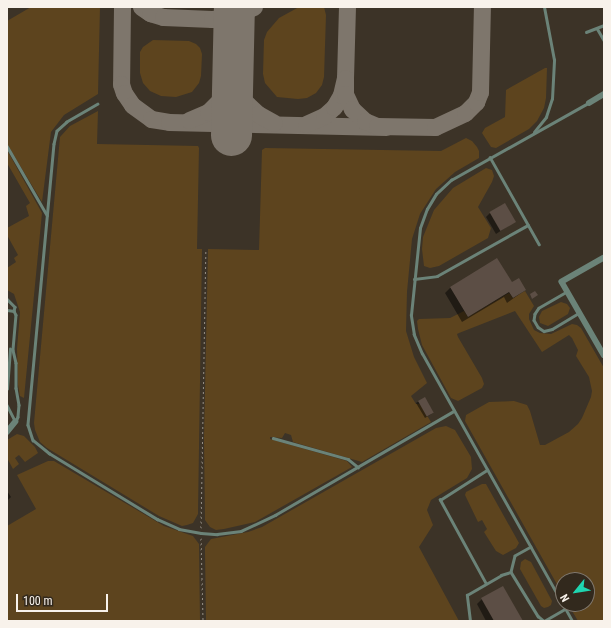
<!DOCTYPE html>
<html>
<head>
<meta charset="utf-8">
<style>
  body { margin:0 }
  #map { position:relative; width:611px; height:628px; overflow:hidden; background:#3c3327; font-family:"Roboto Condensed",sans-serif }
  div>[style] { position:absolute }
  .green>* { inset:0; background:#5d441e }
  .shadow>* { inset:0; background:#0007 }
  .taxiway>* { height:17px; margin:-8.5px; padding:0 8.5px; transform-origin:8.5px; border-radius:8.5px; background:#7e766c }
  .runway>* { height:41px; margin:-20.5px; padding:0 20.5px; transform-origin:20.5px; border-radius:20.5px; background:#7e766c }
  .building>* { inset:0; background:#5c4e45; transform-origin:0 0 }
  .path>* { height:1px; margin-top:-0.5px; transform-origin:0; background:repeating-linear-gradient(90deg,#958e84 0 2px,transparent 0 5px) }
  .service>* { height:2.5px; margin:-1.25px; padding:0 1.25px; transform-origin:1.25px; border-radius:1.25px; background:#6b8378 }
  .minor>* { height:5.5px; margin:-2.75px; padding:0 2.75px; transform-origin:2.75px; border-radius:2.75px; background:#6b8378 }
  span { translate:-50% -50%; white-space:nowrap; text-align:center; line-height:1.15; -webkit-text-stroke:3.5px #32291d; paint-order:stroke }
  .frame { position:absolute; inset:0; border:8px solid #f8f2eb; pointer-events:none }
  .north { position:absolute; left:555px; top:572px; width:40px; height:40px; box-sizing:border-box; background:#32291d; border:1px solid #81796f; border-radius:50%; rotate:240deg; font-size:11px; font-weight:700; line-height:16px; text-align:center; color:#f8f2eb }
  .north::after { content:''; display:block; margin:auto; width:14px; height:18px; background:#1fd5b0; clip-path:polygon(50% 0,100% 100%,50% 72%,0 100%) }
  .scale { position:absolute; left:16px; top:594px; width:92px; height:18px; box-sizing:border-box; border:2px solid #f8f2eb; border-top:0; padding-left:5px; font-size:12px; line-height:14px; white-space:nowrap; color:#f8f2eb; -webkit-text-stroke:3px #32291d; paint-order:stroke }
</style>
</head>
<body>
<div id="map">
  <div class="green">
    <i style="clip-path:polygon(31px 7px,100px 7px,98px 94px,64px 115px,51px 132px,42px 202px,7px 144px,7px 21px)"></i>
    <i style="clip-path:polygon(299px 7px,324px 7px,326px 15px,324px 77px,322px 85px,316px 93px,307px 98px,298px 99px,277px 97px,265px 83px,263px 74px,264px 40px,267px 32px,279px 18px)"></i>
    <i style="clip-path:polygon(153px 40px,189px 41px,196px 44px,200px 48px,202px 54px,201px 76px,199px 83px,192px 92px,176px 97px,161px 96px,150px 91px,143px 83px,140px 73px,140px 52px,143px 47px)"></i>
    <i style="clip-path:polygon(545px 68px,547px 68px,546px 98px,544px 108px,537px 121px,529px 129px,496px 148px,491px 147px,482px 133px,485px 128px,505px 117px,506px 90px)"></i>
    <i style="clip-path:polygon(98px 111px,97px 144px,198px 146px,199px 148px,197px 249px,202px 249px,198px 514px,193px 523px,187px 525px,182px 526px,159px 516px,47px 448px,40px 442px,35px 430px,34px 423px,60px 137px,70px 126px)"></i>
    <i style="clip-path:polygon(466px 138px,472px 141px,477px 147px,479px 151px,479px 158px,455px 172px,436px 189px,420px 214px,412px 239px,407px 292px,406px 331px,414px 357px,427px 383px,411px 396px,416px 404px,420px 404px,431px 422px,362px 462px,293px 442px,291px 435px,285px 433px,282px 438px,270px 437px,270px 439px,347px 461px,352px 467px,255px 522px,224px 529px,216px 530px,210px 527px,205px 520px,204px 439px,208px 249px,259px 250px,262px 150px,265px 148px,441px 151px)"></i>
    <i style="clip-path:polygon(7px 150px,42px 213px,24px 398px,20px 396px,18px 385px,17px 349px,20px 312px,14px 294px,7px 290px,7px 268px,16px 262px,14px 258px,18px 255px,7px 235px,7px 228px,29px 216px,26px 206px,30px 203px,7px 163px)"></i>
    <i style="clip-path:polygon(486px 168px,492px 170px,494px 176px,492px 182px,478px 207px,491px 228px,488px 238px,439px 266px,430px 268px,424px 266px,422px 249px,423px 237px,434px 210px,453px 188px)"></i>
    <i style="clip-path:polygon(525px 291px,534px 306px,529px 314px,529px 319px,534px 330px,540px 333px,551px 334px,572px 324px,577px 325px,581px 328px,604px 368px,604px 621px,578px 621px,568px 604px,587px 604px,587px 580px,563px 580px,563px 595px,465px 421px,466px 415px,489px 402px,514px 401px,527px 405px,530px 411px,540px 445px,545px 445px,569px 432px,578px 424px,582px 418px,591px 397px,592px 391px,589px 377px,576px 356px,578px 350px,572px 338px,569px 335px,542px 352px,515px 311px,459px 333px,457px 334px,458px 337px,482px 378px,484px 384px,482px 388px,458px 401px,451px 398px,422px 345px,418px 329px,417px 321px,419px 319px,450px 318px,464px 311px,468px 317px,509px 293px,513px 298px)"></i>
    <i style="clip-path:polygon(561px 302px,567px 304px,570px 308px,568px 314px,548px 326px,540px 323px,539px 317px,542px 311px)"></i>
    <i style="clip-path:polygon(446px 426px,455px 430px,471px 457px,472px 469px,467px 478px,431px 500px,427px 510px,433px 525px,419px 547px,459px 621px,206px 621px,205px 552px,205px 547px,211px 539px,248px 532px,262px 527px,436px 428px)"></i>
    <i style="clip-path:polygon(17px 434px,24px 436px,35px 447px,38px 453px,25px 462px,19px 455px,15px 458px,19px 464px,13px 469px,7px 458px,7px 440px)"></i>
    <i style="clip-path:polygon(48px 461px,54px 461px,164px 526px,193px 536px,199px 544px,200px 621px,7px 621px,7px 526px,36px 509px,17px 475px)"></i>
    <i style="clip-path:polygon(482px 484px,486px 484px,519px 543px,516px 548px,503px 555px,496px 551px,489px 540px,484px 532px,487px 529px,482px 520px,478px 522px,465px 495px,466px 492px)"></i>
    <i style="clip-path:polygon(525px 559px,531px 562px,552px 601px,551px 605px,548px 607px,544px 608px,541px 606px,520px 569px,521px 562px)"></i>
  </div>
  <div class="shadow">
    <i style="clip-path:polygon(490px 213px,514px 222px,496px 234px,486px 217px)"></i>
    <i style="clip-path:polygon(497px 259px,511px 283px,525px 290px,507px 303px,504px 297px,462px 322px,445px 293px,450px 288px)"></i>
    <i style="clip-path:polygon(419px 401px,433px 413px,425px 418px,416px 403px)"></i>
    <i style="clip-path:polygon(7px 491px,11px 497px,7px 501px)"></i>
    <i style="clip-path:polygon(482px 599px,522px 621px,486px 621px,477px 604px)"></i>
  </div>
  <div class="taxiway">
    <i style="left:122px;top:7px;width:77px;rotate:90.7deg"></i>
    <i style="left:121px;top:84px;width:9px;rotate:72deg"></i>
    <i style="left:124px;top:93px;width:14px;rotate:56deg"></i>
    <i style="left:132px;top:105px;width:24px;rotate:36deg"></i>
    <i style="left:151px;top:119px;width:18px;rotate:9deg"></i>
    <i style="left:169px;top:122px;width:217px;rotate:1.3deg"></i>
    <i style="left:141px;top:7px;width:11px;rotate:34deg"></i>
    <i style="left:150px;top:13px;width:14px;rotate:17deg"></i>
    <i style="left:163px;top:17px;width:49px;rotate:2.3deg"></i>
    <i style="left:212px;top:19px;width:18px;rotate:-6deg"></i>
    <i style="left:230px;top:17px;width:26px;rotate:-23deg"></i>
    <i style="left:345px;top:78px;width:71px;rotate:-88.4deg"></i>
    <i style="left:189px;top:120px;width:21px;rotate:-23deg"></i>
    <i style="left:208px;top:112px;width:17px;rotate:-45deg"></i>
    <i style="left:220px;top:100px;width:17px;rotate:-59deg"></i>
    <i style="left:229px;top:85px;width:23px;rotate:-80deg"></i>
    <i style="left:233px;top:62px;width:25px;rotate:81deg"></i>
    <i style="left:237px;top:87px;width:16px;rotate:63deg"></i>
    <i style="left:244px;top:101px;width:19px;rotate:43deg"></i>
    <i style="left:258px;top:114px;width:18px;rotate:29deg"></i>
    <i style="left:306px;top:124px;width:20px;rotate:-24deg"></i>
    <i style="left:324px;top:116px;width:13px;rotate:-42deg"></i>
    <i style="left:334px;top:107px;width:14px;rotate:-60deg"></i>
    <i style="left:341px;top:95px;width:17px;rotate:-77deg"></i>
    <i style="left:345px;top:78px;width:16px;rotate:90deg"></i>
    <i style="left:345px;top:94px;width:17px;rotate:65deg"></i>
    <i style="left:352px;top:109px;width:18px;rotate:43deg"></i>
    <i style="left:365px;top:121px;width:13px;rotate:23deg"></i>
    <i style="left:377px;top:126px;width:58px;rotate:1deg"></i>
    <i style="left:435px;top:127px;width:33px;rotate:-25deg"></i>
    <i style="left:465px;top:113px;width:16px;rotate:-45deg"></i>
    <i style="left:476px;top:102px;width:11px;rotate:-68deg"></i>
    <i style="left:480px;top:92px;width:85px;rotate:-88.7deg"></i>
  </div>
  <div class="runway">
    <i style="left:231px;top:135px;width:128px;rotate:-88.7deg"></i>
  </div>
  <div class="building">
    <i style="left:505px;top:203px;width:22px;height:18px;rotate:60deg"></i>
    <i style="clip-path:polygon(497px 258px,512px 282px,519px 278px,526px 290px,513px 298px,509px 292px,468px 317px,450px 287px)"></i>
    <i style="clip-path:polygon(535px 291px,538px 295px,532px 299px,530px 294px)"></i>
    <i style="left:425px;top:397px;width:18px;height:8px;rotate:61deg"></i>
    <i style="clip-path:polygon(503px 586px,523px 621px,494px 621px,481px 598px)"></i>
  </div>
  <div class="path">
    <i style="left:201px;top:528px;width:279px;rotate:-89deg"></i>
    <i style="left:201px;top:538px;width:83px;rotate:88.6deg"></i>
  </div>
  <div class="service">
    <i style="left:597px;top:28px;width:14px;rotate:60deg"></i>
    <i style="left:586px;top:32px;width:19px;rotate:-21deg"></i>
    <i style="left:98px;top:104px;width:36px;rotate:150deg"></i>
    <i style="left:67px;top:122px;width:13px;rotate:138deg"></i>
    <i style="left:57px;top:131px;width:13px;rotate:103deg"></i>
    <i style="left:54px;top:144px;width:282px;rotate:95.3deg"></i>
    <i style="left:28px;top:425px;width:16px;rotate:72deg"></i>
    <i style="left:33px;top:440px;width:21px;rotate:39deg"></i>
    <i style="left:49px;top:453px;width:127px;rotate:31.4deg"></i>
    <i style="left:157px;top:519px;width:24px;rotate:24deg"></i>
    <i style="left:179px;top:529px;width:22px;rotate:10deg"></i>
    <i style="left:201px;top:533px;width:16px;rotate:4deg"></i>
    <i style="left:217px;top:534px;width:24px;rotate:-7deg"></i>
    <i style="left:241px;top:531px;width:38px;rotate:-25deg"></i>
    <i style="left:275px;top:515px;width:207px;rotate:-30.2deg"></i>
    <i style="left:534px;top:132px;width:19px;rotate:-51deg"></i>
    <i style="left:546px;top:117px;width:19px;rotate:-72deg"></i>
    <i style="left:552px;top:99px;width:39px;rotate:-87deg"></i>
    <i style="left:554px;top:60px;width:54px;rotate:-100.7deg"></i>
    <i style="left:7px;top:146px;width:80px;rotate:59.9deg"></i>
    <i style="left:490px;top:157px;width:100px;rotate:60.6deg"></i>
    <i style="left:414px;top:279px;width:23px;rotate:-7deg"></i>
    <i style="left:437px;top:276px;width:104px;rotate:-29.3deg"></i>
    <i style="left:567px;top:292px;width:32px;rotate:150deg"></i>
    <i style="left:539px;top:308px;width:7px;rotate:124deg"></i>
    <i style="left:535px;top:314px;width:6px;rotate:99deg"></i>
    <i style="left:534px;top:320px;width:8px;rotate:60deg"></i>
    <i style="left:538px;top:327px;width:7px;rotate:34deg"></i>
    <i style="left:544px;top:331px;width:8px;rotate:-14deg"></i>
    <i style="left:552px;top:329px;width:31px;rotate:-31deg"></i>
    <i style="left:7px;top:299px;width:11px;rotate:45deg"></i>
    <i style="left:15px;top:307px;width:4px;rotate:104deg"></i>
    <i style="left:7px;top:310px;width:7px;rotate:8deg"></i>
    <i style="left:14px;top:311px;width:4px;rotate:63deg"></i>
    <i style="left:16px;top:315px;width:35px;rotate:95deg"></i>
    <i style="left:13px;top:350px;width:13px;rotate:77deg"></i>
    <i style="left:16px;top:363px;width:25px;rotate:90deg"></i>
    <i style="left:16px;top:388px;width:17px;rotate:80deg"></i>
    <i style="left:19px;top:405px;width:12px;rotate:95deg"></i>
    <i style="left:18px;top:417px;width:5px;rotate:112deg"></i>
    <i style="left:7px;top:389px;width:40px;rotate:-85.7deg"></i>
    <i style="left:7px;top:405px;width:18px;rotate:63deg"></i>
    <i style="left:273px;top:438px;width:78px;rotate:15.6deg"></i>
    <i style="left:348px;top:459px;width:13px;rotate:39deg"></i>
    <i style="left:531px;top:547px;width:18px;rotate:151deg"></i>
    <i style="left:515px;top:556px;width:16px;rotate:104deg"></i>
    <i style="left:511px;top:572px;width:52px;rotate:58.5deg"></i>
    <i style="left:538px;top:616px;width:8px;rotate:40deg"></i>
    <i style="left:486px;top:584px;width:96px;rotate:-118.7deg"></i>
    <i style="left:440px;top:500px;width:56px;rotate:-32.6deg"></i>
    <i style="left:470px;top:621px;width:26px;rotate:-97deg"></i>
    <i style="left:467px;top:595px;width:39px;rotate:-30deg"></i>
    <i style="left:501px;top:575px;width:10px;rotate:-17deg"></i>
    <i style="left:544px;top:621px;width:24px;rotate:-30deg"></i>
    <i style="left:572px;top:621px;width:306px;rotate:-119.3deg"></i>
    <i style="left:422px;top:354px;width:21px;rotate:-113deg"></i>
    <i style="left:414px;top:335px;width:20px;rotate:-99deg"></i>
    <i style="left:411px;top:315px;width:87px;rotate:-84.1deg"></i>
    <i style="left:420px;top:228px;width:20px;rotate:-70deg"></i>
    <i style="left:427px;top:209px;width:17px;rotate:-59deg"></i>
    <i style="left:436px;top:194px;width:21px;rotate:-43deg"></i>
    <i style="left:451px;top:180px;width:157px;rotate:-29.3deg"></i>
  </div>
  <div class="minor">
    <i style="left:589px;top:103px;width:17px;rotate:-31deg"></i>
    <i style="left:604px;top:258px;width:48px;rotate:150.3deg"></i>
    <i style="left:562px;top:282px;width:84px;rotate:60.1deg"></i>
    <i style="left:7px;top:432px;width:13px;rotate:-51deg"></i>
  </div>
  <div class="frame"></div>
  <div class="north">N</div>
  <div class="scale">100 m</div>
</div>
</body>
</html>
